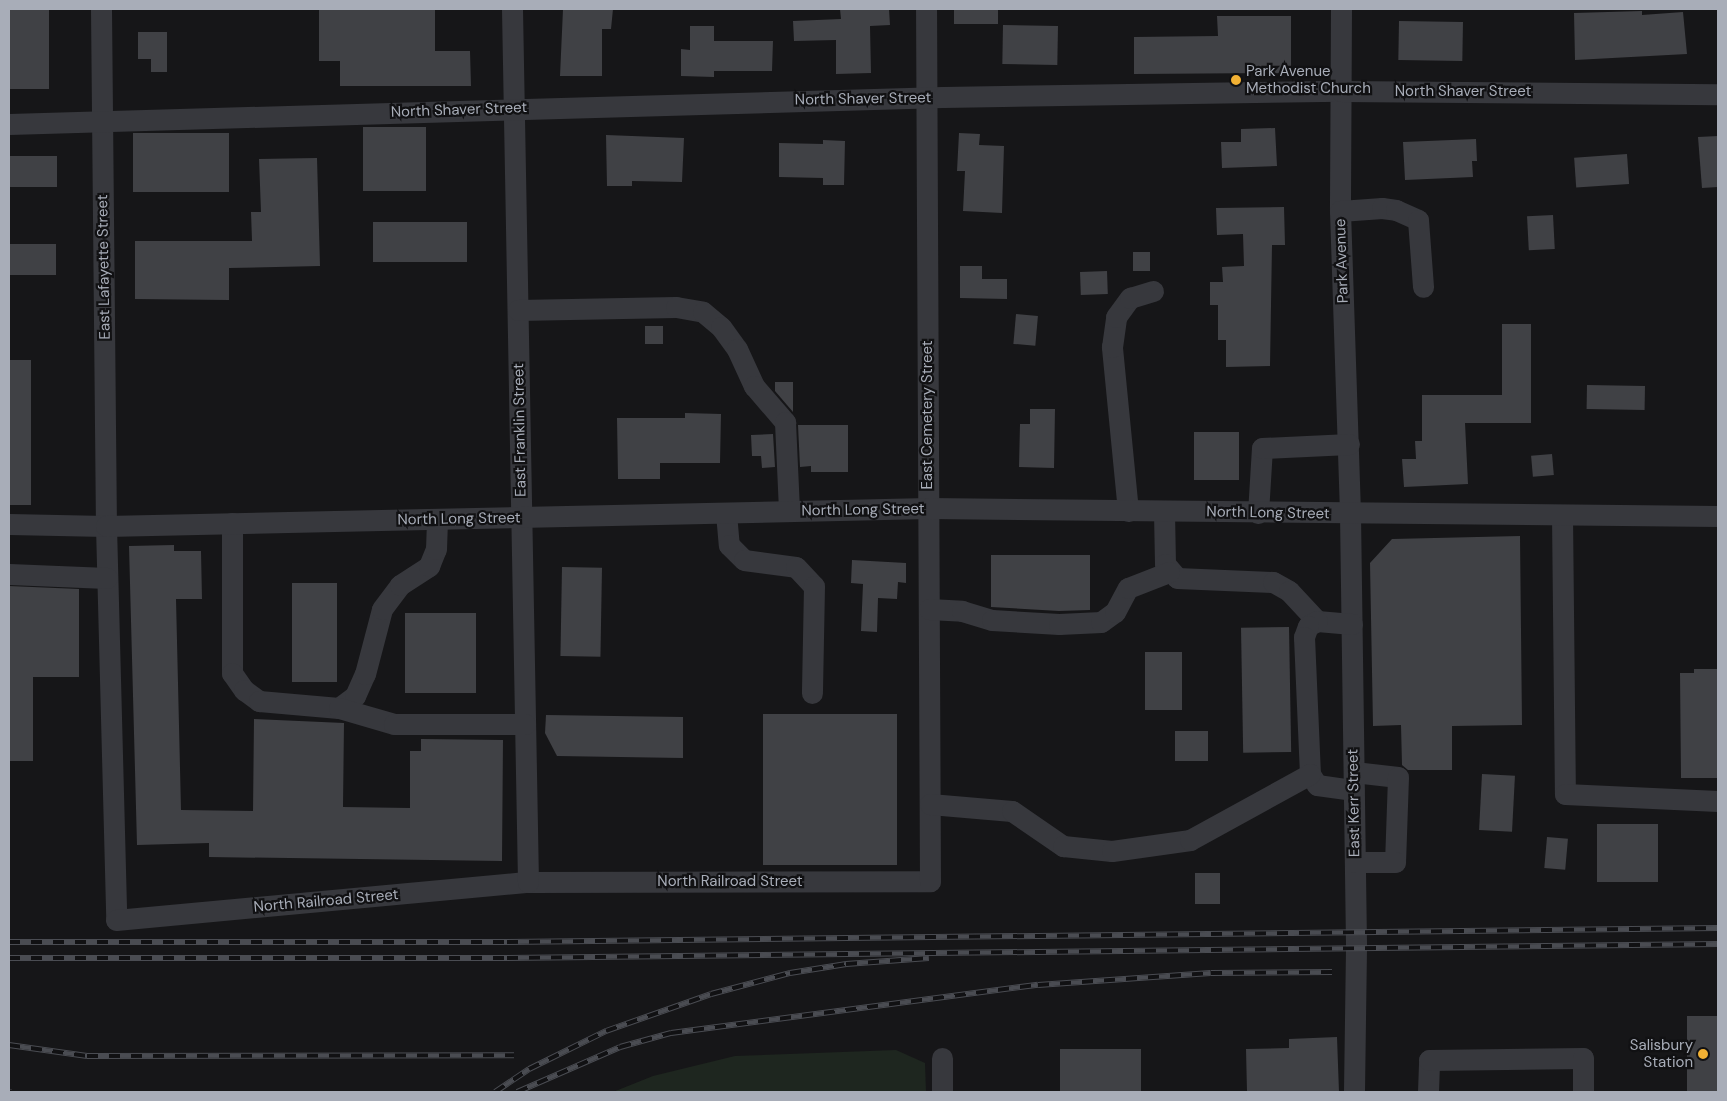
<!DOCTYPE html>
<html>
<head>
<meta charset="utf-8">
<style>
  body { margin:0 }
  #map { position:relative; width:1727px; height:1101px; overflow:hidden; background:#161618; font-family:"DM Sans",sans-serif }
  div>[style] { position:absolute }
  .green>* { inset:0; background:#1e261f }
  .building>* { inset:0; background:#404145; transform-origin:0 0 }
  .minor>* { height:21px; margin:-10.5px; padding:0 10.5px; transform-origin:10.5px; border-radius:10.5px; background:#37383d }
  .rail>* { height:5.5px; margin-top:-2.75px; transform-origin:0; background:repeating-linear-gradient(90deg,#111113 0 11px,#4a4c52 0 22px); box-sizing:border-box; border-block:1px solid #4a4c52 }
  .dots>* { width:14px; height:14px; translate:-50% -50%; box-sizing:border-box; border:2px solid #111113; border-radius:50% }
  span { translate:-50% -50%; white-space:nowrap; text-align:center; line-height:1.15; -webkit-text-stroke:4.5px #111113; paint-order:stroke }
  .poi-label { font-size:15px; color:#a8adb8 }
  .left { translate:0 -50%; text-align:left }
  .right { translate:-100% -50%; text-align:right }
  .street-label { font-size:15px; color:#a8adb8 }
  .frame { position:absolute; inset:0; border:10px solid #a8adb8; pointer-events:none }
</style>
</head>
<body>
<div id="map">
  <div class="green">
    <i style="clip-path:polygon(896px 1050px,925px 1063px,926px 1092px,613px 1092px,653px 1076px,735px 1056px)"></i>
  </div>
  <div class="building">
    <i style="left:9px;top:9px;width:40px;height:80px"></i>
    <i style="clip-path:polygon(319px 9px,435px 9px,435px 51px,470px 51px,471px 86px,340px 86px,340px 61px,319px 61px)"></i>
    <i style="clip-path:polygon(563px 9px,613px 9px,611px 29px,602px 29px,602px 76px,560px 76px)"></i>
    <i style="clip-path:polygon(840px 9px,889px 9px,890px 25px,870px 26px,871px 73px,836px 74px,836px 40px,794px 41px,793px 21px,841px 19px)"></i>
    <i style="left:954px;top:9px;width:44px;height:15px"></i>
    <i style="clip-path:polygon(1642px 11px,1642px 15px,1683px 12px,1687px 54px,1575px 60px,1574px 13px)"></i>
    <i style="clip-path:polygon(1217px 16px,1291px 16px,1291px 73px,1134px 74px,1134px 37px,1218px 36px)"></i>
    <i style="left:1399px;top:21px;width:64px;height:39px;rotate:1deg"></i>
    <i style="left:1003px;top:25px;width:55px;height:39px;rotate:1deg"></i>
    <i style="clip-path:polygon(690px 26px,714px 26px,714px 41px,773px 41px,772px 71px,714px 71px,714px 77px,681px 76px,681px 49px,690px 50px)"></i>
    <i style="clip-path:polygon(138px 32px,167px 32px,167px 72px,151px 72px,151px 59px,138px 59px)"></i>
    <i style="left:363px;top:127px;width:63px;height:64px"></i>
    <i style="clip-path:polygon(1275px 128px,1277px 166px,1222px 168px,1221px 142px,1241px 142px,1241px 129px)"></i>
    <i style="left:133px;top:133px;width:96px;height:59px"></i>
    <i style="clip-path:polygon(959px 133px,980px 134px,979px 145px,1004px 146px,1002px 213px,963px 211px,965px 171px,957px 171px)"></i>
    <i style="clip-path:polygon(606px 135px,684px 138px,682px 182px,632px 181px,632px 186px,607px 186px)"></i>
    <i style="clip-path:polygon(1718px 136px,1718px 187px,1702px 188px,1698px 137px)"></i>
    <i style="clip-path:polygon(1476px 139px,1477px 161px,1472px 161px,1473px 177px,1405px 180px,1403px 142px)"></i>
    <i style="clip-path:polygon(823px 140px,845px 141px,844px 185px,823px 185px,823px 178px,779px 177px,779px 143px,823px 144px)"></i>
    <i style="left:1627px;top:154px;width:30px;height:53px;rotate:86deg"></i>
    <i style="left:9px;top:156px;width:48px;height:31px"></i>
    <i style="clip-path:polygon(317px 158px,320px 266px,229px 268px,229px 300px,135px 299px,135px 241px,252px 241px,251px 212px,261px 212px,259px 159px)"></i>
    <i style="clip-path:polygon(1284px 207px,1285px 245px,1272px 245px,1270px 366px,1226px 367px,1226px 340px,1218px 340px,1218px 305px,1210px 305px,1210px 282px,1223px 282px,1222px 267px,1244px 266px,1243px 234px,1217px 235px,1216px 208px)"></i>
    <i style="left:1553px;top:215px;width:34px;height:26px;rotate:87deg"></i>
    <i style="left:467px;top:222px;width:40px;height:94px;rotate:90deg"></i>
    <i style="left:9px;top:244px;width:47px;height:31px"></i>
    <i style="left:1133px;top:252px;width:17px;height:19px"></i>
    <i style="clip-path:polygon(960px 266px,982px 266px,982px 279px,1007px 279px,1007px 299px,960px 298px)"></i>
    <i style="left:1107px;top:271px;width:23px;height:27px;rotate:88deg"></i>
    <i style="left:1016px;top:314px;width:22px;height:30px;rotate:5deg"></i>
    <i style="clip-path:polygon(1502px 324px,1531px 324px,1531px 423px,1465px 423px,1468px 484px,1404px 487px,1402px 459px,1416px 459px,1415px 441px,1422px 441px,1422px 395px,1502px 395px)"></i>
    <i style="left:645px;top:326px;width:18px;height:18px"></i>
    <i style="left:9px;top:360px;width:22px;height:145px"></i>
    <i style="clip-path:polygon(775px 382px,793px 382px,793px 412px,775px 391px)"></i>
    <i style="left:1587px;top:385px;width:58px;height:24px;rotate:1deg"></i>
    <i style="clip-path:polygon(1030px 409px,1055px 409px,1054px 468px,1019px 467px,1020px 424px,1030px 424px)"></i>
    <i style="clip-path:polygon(685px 413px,721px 414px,720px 463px,660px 463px,660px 479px,618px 479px,617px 418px,685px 418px)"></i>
    <i style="clip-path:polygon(798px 425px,848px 425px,848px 472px,811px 472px,811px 466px,800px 467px)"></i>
    <i style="left:1194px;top:432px;width:45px;height:48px"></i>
    <i style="clip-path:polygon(773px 434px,775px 467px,762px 468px,761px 456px,752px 456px,751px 435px)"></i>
    <i style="left:1552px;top:454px;width:21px;height:21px;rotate:85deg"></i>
    <i style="clip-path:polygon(1520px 536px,1522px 725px,1452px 726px,1452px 770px,1408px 770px,1402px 765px,1401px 725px,1373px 726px,1370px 563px,1392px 539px)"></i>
    <i style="clip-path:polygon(174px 545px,174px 551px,201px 551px,202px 599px,176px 599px,181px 810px,253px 811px,254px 719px,344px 723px,343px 807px,410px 808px,410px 751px,421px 751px,421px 739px,503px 740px,502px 861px,209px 857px,209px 843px,137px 845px,129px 546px)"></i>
    <i style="clip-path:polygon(991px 555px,1090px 555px,1090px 610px,1059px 611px,991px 607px)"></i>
    <i style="clip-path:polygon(852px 560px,906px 563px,906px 583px,898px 582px,897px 599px,878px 598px,877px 632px,861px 631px,863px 584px,851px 583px)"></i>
    <i style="left:562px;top:567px;width:40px;height:89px;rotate:1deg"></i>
    <i style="left:292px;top:583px;width:45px;height:99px"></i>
    <i style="clip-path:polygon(9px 586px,79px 589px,79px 677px,33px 677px,33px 761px,9px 761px)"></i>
    <i style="left:405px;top:613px;width:71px;height:80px"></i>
    <i style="left:1289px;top:627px;width:125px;height:48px;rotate:89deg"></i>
    <i style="left:1145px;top:652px;width:37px;height:58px"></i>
    <i style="clip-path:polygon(1694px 669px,1718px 669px,1718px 778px,1681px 778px,1680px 673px,1694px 673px)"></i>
    <i style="left:763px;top:714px;width:134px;height:151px"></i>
    <i style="clip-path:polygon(546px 715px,683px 717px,683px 758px,557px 756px,545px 733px)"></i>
    <i style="left:1175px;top:731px;width:33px;height:30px"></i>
    <i style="left:1482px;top:774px;width:33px;height:56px;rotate:3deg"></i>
    <i style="left:1658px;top:824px;width:58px;height:61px;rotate:90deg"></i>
    <i style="left:1547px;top:837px;width:21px;height:31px;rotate:5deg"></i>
    <i style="left:1195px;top:873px;width:25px;height:31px"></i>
    <i style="left:1687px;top:1016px;width:31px;height:76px"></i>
    <i style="clip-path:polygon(1337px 1037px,1339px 1092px,1247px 1092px,1246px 1049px,1289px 1048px,1289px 1039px)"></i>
    <i style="left:1060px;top:1049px;width:81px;height:43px"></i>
  </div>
  <div class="minor">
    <i style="left:101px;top:9px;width:517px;rotate:89.45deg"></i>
    <i style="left:106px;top:526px;width:394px;rotate:88.5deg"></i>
    <i style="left:116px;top:920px;width:414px;rotate:-5.3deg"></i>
    <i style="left:528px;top:882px;width:402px;rotate:-0.1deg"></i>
    <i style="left:930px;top:881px;width:872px;rotate:-90.26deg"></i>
    <i style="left:512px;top:9px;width:873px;rotate:88.95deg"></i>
    <i style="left:1341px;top:9px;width:202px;rotate:90.3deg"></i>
    <i style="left:1340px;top:211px;width:303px;rotate:88.1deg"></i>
    <i style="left:1350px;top:514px;width:434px;rotate:89.2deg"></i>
    <i style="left:1356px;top:948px;width:144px;rotate:90.8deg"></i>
    <i style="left:9px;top:124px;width:934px;rotate:-1.66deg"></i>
    <i style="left:943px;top:97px;width:398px;rotate:-0.9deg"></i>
    <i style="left:1341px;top:91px;width:377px;rotate:0.5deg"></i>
    <i style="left:1340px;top:211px;width:42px;rotate:-4.1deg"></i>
    <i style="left:1382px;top:208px;width:14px;rotate:8deg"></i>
    <i style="left:1396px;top:210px;width:24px;rotate:24deg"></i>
    <i style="left:1418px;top:220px;width:67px;rotate:85.7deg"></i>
    <i style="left:518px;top:310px;width:158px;rotate:-1.1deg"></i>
    <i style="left:676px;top:307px;width:27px;rotate:10deg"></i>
    <i style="left:703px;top:312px;width:23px;rotate:40deg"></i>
    <i style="left:721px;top:327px;width:27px;rotate:54deg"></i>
    <i style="left:737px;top:349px;width:41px;rotate:65.3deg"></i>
    <i style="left:754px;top:386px;width:48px;rotate:49.3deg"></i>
    <i style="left:785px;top:422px;width:89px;rotate:87.4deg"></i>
    <i style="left:1128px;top:511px;width:165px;rotate:-95.6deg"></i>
    <i style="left:1112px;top:347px;width:30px;rotate:-82deg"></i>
    <i style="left:1116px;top:317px;width:24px;rotate:-54deg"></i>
    <i style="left:1130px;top:298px;width:24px;rotate:-17deg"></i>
    <i style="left:1164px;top:512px;width:52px;rotate:88.9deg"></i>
    <i style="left:1165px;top:564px;width:18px;rotate:49deg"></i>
    <i style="left:1177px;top:578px;width:96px;rotate:2.4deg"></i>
    <i style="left:1273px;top:582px;width:18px;rotate:29deg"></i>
    <i style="left:1289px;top:591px;width:41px;rotate:47deg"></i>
    <i style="left:726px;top:513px;width:32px;rotate:85deg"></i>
    <i style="left:729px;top:545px;width:21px;rotate:45deg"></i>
    <i style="left:744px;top:560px;width:52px;rotate:7.7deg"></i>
    <i style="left:796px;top:567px;width:26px;rotate:47deg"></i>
    <i style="left:814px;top:586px;width:107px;rotate:91.1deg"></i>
    <i style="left:1258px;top:513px;width:65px;rotate:-86.5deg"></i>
    <i style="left:1262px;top:448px;width:87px;rotate:-2.6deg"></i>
    <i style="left:1562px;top:515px;width:279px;rotate:89.4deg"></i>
    <i style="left:1565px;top:794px;width:153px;rotate:2.6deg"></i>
    <i style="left:232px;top:523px;width:150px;rotate:90deg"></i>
    <i style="left:232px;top:673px;width:21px;rotate:55deg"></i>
    <i style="left:244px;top:690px;width:19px;rotate:36deg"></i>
    <i style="left:259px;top:701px;width:80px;rotate:5deg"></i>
    <i style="left:339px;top:708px;width:20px;rotate:-37deg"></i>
    <i style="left:355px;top:696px;width:24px;rotate:-66deg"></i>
    <i style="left:365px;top:674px;width:67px;rotate:-75.3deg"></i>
    <i style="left:382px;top:609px;width:30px;rotate:-53deg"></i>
    <i style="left:400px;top:585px;width:35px;rotate:-33deg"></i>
    <i style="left:429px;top:566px;width:18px;rotate:-68deg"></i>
    <i style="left:436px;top:549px;width:30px;rotate:-88deg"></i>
    <i style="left:9px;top:524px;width:97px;rotate:1.2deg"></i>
    <i style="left:106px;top:526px;width:823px;rotate:-1.25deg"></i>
    <i style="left:929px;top:508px;width:789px;rotate:0.58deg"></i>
    <i style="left:9px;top:574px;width:98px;rotate:2.3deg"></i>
    <i style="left:929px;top:609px;width:33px;rotate:3deg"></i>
    <i style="left:962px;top:611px;width:31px;rotate:17deg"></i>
    <i style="left:992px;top:620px;width:67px;rotate:3.4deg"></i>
    <i style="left:1059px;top:624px;width:42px;rotate:-2.7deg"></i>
    <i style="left:1101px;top:622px;width:17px;rotate:-36deg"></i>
    <i style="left:1115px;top:612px;width:27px;rotate:-62deg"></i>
    <i style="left:1128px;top:588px;width:44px;rotate:-21.3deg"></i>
    <i style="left:1352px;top:624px;width:35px;rotate:-175deg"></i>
    <i style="left:1317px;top:621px;width:10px;rotate:151deg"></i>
    <i style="left:1308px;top:626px;width:12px;rotate:110deg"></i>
    <i style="left:1304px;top:637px;width:137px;rotate:87.5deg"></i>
    <i style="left:1310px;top:774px;width:13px;rotate:58deg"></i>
    <i style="left:1317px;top:785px;width:37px;rotate:8deg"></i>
    <i style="left:339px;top:708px;width:57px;rotate:16.2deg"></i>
    <i style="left:394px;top:724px;width:131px"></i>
    <i style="left:1354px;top:772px;width:44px;rotate:6.5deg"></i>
    <i style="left:1398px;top:777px;width:85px;rotate:92deg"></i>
    <i style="left:1395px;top:862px;width:40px;rotate:180deg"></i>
    <i style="left:930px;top:804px;width:82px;rotate:4.9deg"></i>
    <i style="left:1012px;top:811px;width:62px;rotate:34.5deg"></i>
    <i style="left:1063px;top:846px;width:49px;rotate:5.8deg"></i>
    <i style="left:1112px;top:851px;width:79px;rotate:-8deg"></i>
    <i style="left:1190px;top:840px;width:137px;rotate:-28.8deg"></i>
    <i style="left:942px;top:1058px;width:34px;rotate:90deg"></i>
    <i style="left:1428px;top:1092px;width:32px;rotate:-88deg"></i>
    <i style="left:1429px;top:1060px;width:154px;rotate:-0.7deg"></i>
    <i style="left:1583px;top:1058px;width:34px;rotate:90deg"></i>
  </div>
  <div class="rail">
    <i style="left:9px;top:942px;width:498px"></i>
    <i style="left:507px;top:942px;width:1211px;rotate:-0.66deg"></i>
    <i style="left:9px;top:958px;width:498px"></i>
    <i style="left:507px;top:958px;width:1211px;rotate:-0.66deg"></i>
    <i style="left:9px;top:1045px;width:79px;rotate:8deg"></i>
    <i style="left:87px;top:1056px;width:427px;rotate:-0.1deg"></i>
    <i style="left:9px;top:1091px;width:1px;rotate:45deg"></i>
    <i style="left:495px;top:1092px;width:41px;rotate:-34.1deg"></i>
    <i style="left:529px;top:1069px;width:86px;rotate:-26.3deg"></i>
    <i style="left:606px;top:1031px;width:111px;rotate:-19.4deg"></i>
    <i style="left:711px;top:994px;width:82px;rotate:-14.9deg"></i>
    <i style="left:790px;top:973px;width:57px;rotate:-9.1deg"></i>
    <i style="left:846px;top:964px;width:83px;rotate:-4.1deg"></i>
    <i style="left:517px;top:1092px;width:112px;rotate:-23.6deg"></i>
    <i style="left:620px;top:1047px;width:53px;rotate:-15.4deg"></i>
    <i style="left:671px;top:1033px;width:370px;rotate:-7.5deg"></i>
    <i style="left:1038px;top:985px;width:173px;rotate:-4deg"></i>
    <i style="left:1211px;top:973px;width:121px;rotate:-0.5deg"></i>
  </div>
  <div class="dots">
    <i style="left:1236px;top:80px;background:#f2b134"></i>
    <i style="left:1703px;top:1054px;background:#f2b134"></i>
  </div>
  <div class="poi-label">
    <span class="left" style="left:1246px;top:80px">Park Avenue<br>Methodist Church</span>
    <span class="right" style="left:1693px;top:1054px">Salisbury<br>Station</span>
  </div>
  <div class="street-label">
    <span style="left:1463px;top:92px">North Shaver Street</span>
    <span style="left:863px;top:99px;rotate:-1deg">North Shaver Street</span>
    <span style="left:459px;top:110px;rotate:-2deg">North Shaver Street</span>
    <span style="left:1342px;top:261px;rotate:-92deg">Park Avenue</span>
    <span style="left:104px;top:267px;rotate:-91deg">East Lafayette Street</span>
    <span style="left:928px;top:415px;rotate:-90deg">East Cemetery Street</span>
    <span style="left:520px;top:430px;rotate:-91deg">East Franklin Street</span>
    <span style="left:863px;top:510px;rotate:-1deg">North Long Street</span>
    <span style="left:1268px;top:513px;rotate:1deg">North Long Street</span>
    <span style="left:459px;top:519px;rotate:-1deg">North Long Street</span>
    <span style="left:1354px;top:803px;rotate:-91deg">East Kerr Street</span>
    <span style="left:730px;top:882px">North Railroad Street</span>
    <span style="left:326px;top:901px;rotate:-5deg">North Railroad Street</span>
  </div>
  <div class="frame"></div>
</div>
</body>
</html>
